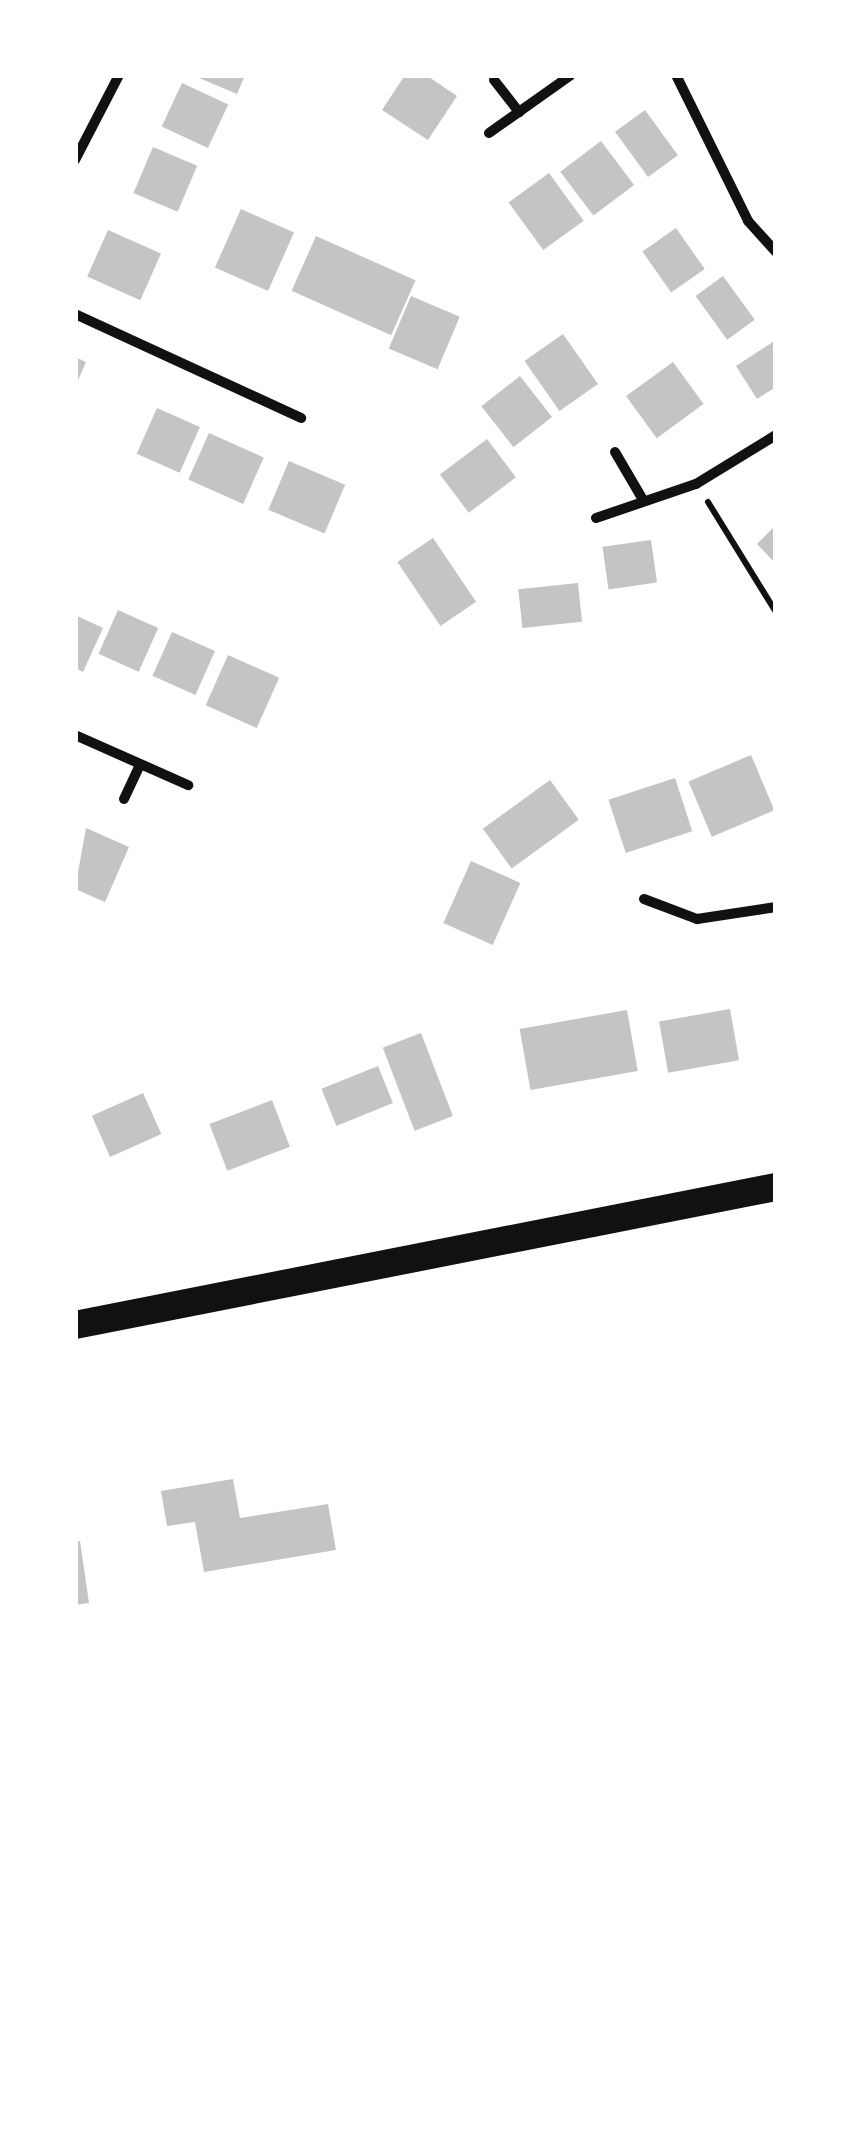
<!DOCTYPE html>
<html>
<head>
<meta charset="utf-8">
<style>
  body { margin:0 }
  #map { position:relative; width:851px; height:2134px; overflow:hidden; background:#fff; font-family:Karla,sans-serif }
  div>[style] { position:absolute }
  .building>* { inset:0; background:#c4c4c4; transform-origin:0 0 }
  .path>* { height:6px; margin:-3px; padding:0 3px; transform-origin:3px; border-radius:3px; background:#111 }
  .minor>* { height:10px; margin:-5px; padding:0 5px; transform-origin:5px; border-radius:5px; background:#111 }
  .trunk>* { height:28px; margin:-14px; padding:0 14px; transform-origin:14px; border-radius:14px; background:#111 }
  span { translate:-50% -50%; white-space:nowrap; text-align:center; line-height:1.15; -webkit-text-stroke:8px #fff; paint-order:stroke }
  .frame { position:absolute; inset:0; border:78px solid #fff; pointer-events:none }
</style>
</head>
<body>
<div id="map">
  <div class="building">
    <i style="clip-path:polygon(192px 75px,245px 75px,237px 94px)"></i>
    <i style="clip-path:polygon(405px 75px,426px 75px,457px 96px,428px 140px,382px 110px)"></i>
    <i style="left:182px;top:83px;width:51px;height:48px;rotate:25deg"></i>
    <i style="left:645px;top:110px;width:56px;height:37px;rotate:54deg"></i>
    <i style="left:601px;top:141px;width:55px;height:51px;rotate:53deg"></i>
    <i style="left:153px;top:147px;width:48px;height:50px;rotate:23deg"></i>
    <i style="left:549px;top:173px;width:59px;height:50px;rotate:54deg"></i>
    <i style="left:241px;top:209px;width:58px;height:64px;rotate:24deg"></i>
    <i style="left:676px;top:228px;width:50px;height:41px;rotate:55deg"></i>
    <i style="left:108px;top:230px;width:58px;height:51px;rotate:24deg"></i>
    <i style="left:316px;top:236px;width:109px;height:60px;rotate:24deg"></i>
    <i style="left:723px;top:276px;width:54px;height:34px;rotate:54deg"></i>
    <i style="left:411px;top:296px;width:53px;height:57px;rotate:23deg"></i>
    <i style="left:563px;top:334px;width:61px;height:47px;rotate:55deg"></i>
    <i style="clip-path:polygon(776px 340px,776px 387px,757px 399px,736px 366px)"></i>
    <i style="clip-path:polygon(75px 357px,86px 362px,75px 387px)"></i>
    <i style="left:673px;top:362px;width:52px;height:58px;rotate:54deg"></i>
    <i style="left:520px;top:376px;width:52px;height:49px;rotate:52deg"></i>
    <i style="left:157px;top:408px;width:47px;height:50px;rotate:24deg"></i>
    <i style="left:209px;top:433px;width:60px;height:51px;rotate:24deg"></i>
    <i style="left:487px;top:439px;width:48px;height:59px;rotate:53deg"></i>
    <i style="left:289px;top:461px;width:61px;height:53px;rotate:23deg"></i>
    <i style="clip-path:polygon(776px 525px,776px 564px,757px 544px)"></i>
    <i style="left:433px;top:538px;width:77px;height:43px;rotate:56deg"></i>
    <i style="left:651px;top:540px;width:43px;height:49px;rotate:82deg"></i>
    <i style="left:578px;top:583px;width:39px;height:60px;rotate:84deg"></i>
    <i style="left:118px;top:610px;width:44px;height:48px;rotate:24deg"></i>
    <i style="clip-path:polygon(75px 615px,103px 628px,83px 672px,75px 668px)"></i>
    <i style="left:172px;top:632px;width:47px;height:48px;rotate:24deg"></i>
    <i style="left:228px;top:655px;width:56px;height:55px;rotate:24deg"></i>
    <i style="left:751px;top:755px;width:60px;height:68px;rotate:67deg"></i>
    <i style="left:675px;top:778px;width:56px;height:70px;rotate:72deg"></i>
    <i style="left:550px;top:780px;width:49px;height:83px;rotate:54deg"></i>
    <i style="clip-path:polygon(86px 828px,129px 847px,105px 902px,75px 889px)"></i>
    <i style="left:471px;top:861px;width:54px;height:68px;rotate:24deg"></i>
    <i style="left:730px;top:1009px;width:52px;height:72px;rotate:80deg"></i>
    <i style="left:627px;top:1010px;width:62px;height:109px;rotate:80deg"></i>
    <i style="left:421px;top:1033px;width:89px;height:41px;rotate:69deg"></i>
    <i style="left:378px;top:1066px;width:40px;height:61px;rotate:68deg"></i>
    <i style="left:143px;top:1093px;width:45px;height:56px;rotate:66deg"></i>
    <i style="left:272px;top:1100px;width:50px;height:67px;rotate:69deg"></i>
    <i style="clip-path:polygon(233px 1479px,240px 1518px,328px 1504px,336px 1550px,204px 1572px,195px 1522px,167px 1526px,161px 1491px)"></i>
    <i style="clip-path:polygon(80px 1541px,89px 1603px,75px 1605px,75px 1542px)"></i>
  </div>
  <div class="path">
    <i style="left:708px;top:502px;width:129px;rotate:58.3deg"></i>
  </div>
  <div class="minor">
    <i style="left:676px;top:75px;width:163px;rotate:63.7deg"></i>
    <i style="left:748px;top:221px;width:42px;rotate:47.9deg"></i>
    <i style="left:494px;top:80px;width:41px;rotate:52deg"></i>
    <i style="left:489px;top:133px;width:100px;rotate:-35.3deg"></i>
    <i style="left:75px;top:160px;width:96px;rotate:-62.6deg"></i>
    <i style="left:75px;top:314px;width:249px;rotate:24.7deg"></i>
    <i style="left:615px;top:452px;width:56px;rotate:59.7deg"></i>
    <i style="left:596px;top:518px;width:106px;rotate:-18.8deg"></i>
    <i style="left:696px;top:484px;width:94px;rotate:-31.5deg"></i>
    <i style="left:75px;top:735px;width:124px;rotate:23.9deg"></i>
    <i style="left:124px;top:799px;width:38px;rotate:-65deg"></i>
    <i style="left:644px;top:899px;width:57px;rotate:20.7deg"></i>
    <i style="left:697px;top:919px;width:80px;rotate:-8.6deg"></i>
  </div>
  <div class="trunk">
    <i style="left:75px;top:1325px;width:714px;rotate:-11.14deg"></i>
  </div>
  <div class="frame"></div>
</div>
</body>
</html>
